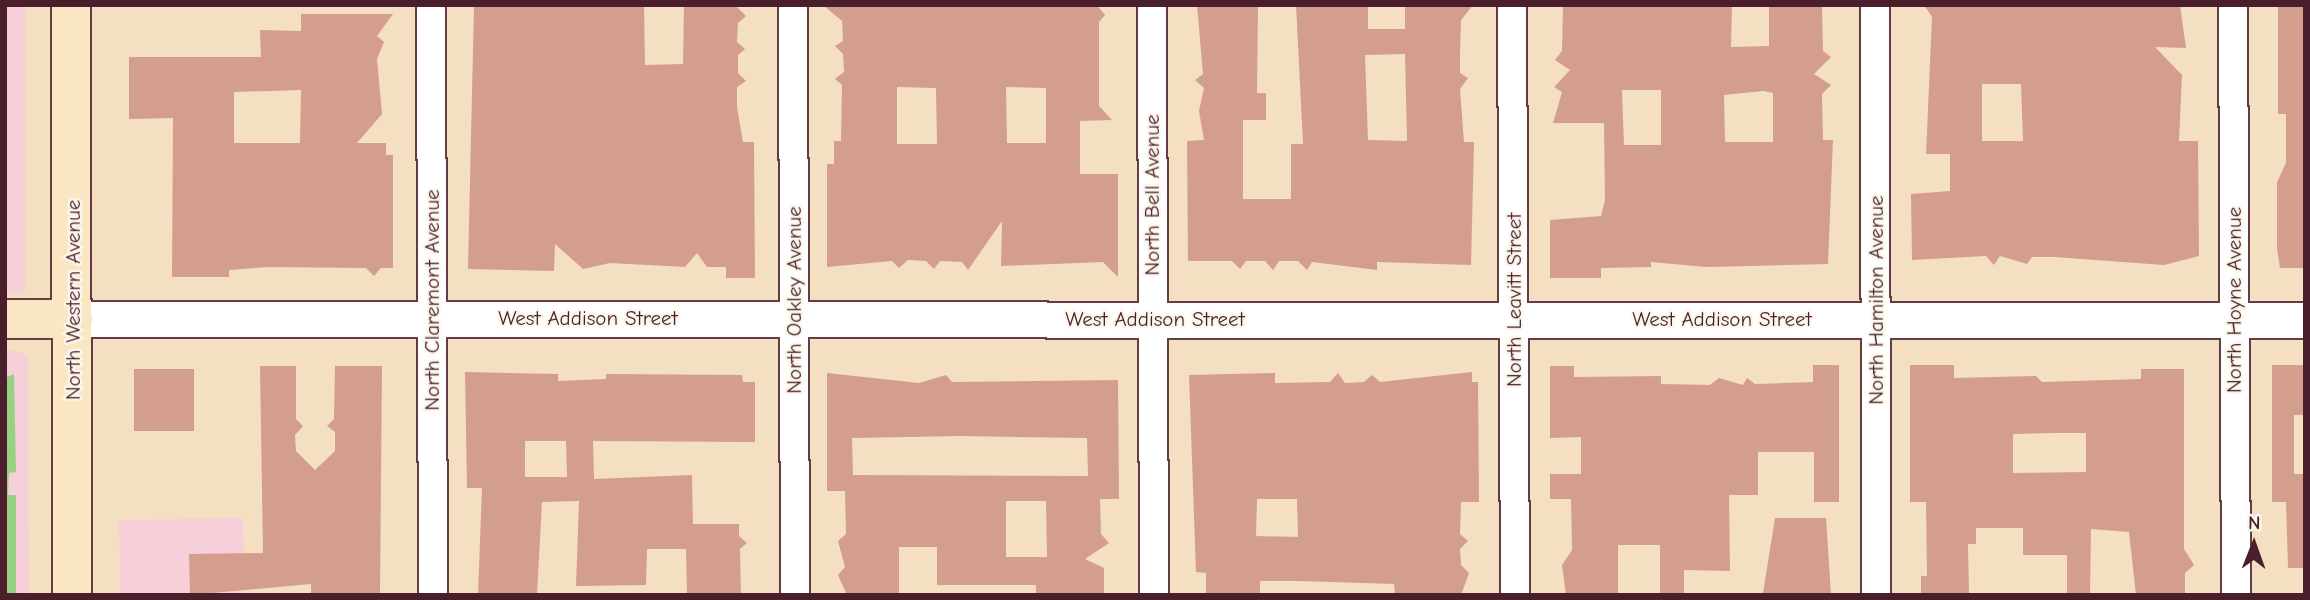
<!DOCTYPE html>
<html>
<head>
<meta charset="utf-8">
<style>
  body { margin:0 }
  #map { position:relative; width:2310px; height:600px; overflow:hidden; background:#f4dfc3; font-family:"Comic Neue",sans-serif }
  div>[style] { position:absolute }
  .built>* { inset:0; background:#f6cfd8; transform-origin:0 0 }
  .green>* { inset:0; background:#99d183 }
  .building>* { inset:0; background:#d39e8d; transform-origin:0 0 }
  .roads { filter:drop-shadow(2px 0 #643c42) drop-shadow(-2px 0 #643c42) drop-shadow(0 2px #643c42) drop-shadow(0 -2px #643c42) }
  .minor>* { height:28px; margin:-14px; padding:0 14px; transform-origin:14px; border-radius:14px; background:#fff }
  .tertiary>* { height:35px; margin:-17.5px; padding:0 17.5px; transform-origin:17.5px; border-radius:17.5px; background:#fff }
  .secondary>* { height:38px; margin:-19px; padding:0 19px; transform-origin:19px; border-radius:19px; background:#fbe6c4 }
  span { translate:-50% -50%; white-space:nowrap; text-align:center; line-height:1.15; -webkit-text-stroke:5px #fbf7ec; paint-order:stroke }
  .street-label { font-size:21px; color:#4a1f2b }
  .frame { position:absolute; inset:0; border:7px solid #4a1f2b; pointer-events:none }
  .north { position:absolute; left:2219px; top:509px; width:70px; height:70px; -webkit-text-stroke:5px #fbf7ec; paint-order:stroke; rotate:1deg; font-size:19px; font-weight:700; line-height:28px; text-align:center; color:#4a1f2b }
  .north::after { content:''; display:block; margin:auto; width:24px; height:32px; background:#4a1f2b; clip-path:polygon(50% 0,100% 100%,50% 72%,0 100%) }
</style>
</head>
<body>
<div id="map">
  <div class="built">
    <i style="left:5px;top:5px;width:20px;height:288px"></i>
    <i style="clip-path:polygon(5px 350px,22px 352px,28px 360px,29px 595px,5px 595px)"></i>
    <i style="left:243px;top:518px;width:77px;height:124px;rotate:89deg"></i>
  </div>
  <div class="green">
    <i style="clip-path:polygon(14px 374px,16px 472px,9px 473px,8px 495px,16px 495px,16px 595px,5px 595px,5px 378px)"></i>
  </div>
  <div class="building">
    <i style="clip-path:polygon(474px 5px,644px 5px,645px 65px,683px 64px,684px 5px,735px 5px,746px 16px,738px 23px,737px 42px,745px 49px,738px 55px,738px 73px,746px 81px,737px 87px,737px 107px,743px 142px,754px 142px,755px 278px,726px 278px,726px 267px,707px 267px,697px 253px,685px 267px,610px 263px,583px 269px,555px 244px,554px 271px,468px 269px)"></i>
    <i style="clip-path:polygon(evenodd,823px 5px,1097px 5px,1105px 15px,1099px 22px,1099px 106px,1112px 120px,1080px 121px,1080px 174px,1118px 174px,1118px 277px,1103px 262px,1001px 266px,1002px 221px,968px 270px,962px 262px,940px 261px,934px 269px,926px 261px,908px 260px,899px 268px,892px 261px,827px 267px,827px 164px,834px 164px,834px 141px,841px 141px,842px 85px,835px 79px,844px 72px,843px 54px,835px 46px,843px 41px,842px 21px,823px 5px,897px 87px,936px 88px,937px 144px,897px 144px,897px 87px,823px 5px,1006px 87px,1046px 88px,1046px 143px,1007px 143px,1006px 87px)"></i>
    <i style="clip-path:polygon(evenodd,1197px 5px,1258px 5px,1257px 93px,1266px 93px,1266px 120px,1243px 120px,1243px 199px,1291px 199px,1291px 144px,1303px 144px,1296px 5px,1368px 5px,1368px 29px,1405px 29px,1405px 5px,1473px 5px,1461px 20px,1460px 54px,1460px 73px,1468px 78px,1460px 89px,1464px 142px,1474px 142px,1471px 265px,1377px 262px,1377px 270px,1312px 262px,1307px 270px,1298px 261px,1279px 261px,1273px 270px,1265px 261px,1246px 261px,1240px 269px,1232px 261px,1188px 261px,1187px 141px,1204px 140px,1199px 111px,1204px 88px,1195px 80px,1203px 74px,1197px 5px,1405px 54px,1407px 141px,1368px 140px,1365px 55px,1405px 54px)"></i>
    <i style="clip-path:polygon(evenodd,1563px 5px,1732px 5px,1731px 47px,1769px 46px,1769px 5px,1822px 5px,1823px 51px,1831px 57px,1814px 74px,1831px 85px,1822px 94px,1823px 140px,1833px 140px,1828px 264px,1706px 267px,1651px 262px,1651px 267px,1601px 268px,1601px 278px,1550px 278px,1550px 220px,1601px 216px,1605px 200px,1604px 123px,1553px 123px,1562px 92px,1554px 87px,1570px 70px,1555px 60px,1562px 51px,1563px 5px,1622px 90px,1661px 90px,1661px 145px,1624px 145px,1622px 90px,1563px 5px,1763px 91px,1773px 93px,1773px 142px,1725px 142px,1724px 95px,1763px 91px)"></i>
    <i style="clip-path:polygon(evenodd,1924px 5px,2180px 5px,2186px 48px,2155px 47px,2182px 75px,2179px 141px,2198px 141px,2199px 256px,2164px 265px,2054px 257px,2032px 257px,2027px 264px,2000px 256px,1994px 265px,1986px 256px,1912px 260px,1911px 194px,1950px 191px,1950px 154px,1926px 154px,1932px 17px,1924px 5px,1982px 84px,2021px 84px,2023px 141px,1982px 141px,1982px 84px)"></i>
    <i style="clip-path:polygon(2278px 5px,2305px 5px,2305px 268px,2280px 268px,2277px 248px,2277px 182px,2286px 163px,2286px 114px,2278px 114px)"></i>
    <i style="clip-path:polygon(evenodd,301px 14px,393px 14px,377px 36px,384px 42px,377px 59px,382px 114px,357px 143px,386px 143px,386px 155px,393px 155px,393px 268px,381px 268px,374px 276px,366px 268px,268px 267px,229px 270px,229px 277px,172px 277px,173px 118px,129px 119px,129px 57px,261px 57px,260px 30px,301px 31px,301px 14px,301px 90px,300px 143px,234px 143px,234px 92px,301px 90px)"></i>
    <i style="clip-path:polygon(1813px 365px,1839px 365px,1839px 502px,1814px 502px,1814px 452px,1758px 452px,1758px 495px,1729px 495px,1730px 571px,1684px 570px,1684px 595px,1660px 595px,1660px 545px,1618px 545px,1618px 595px,1566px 595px,1562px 565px,1572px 550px,1571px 499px,1550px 499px,1550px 474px,1581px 474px,1581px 437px,1550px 438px,1550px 366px,1574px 366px,1574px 377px,1661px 376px,1661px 384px,1710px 385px,1719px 378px,1743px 385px,1747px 378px,1755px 384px,1813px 382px)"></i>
    <i style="clip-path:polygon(evenodd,1910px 365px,1954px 365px,1954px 378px,2036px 376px,2042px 382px,2141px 379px,2141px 369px,2184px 369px,2184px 549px,2194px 565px,2185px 573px,2185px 595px,2136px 595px,2129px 532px,2091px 529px,2090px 595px,2067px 595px,2067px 555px,2023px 555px,2023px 528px,1976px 528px,1976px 544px,1968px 544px,1969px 595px,1921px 595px,1921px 576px,1927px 576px,1926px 502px,1910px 502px,1910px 365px,2053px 433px,2086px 433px,2086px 472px,2013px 473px,2013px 434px,2053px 433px)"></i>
    <i style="clip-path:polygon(2272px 365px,2305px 365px,2305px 415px,2294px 415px,2294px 474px,2305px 474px,2305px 568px,2288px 568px,2286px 502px,2272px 502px)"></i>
    <i style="clip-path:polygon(260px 366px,296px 366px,296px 419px,303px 426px,295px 435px,296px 451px,315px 470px,335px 451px,335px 432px,327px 426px,334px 419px,335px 366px,382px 366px,380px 595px,311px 595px,311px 584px,190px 595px,189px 554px,263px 553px)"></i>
    <i style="left:134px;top:369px;width:60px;height:62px"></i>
    <i style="clip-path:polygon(evenodd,465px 372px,558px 374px,558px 381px,606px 379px,606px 374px,742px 375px,743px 382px,755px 382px,755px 442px,593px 441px,594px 479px,692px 475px,693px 524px,739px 524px,739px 536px,747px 543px,740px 549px,741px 595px,687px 595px,686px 549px,647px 549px,646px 585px,576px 586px,579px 501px,542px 502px,537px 595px,478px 595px,482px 488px,467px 488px,465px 372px,525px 441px,566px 441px,567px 477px,525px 477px,525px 441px)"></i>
    <i style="clip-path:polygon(evenodd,1472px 372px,1472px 382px,1478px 382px,1479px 502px,1461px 502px,1460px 534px,1468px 541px,1460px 549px,1461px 565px,1469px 573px,1461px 595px,1395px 595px,1394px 584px,1299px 581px,1260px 581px,1260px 595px,1206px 595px,1206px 573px,1196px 572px,1189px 375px,1275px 373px,1275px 383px,1330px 382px,1338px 373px,1345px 383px,1364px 382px,1372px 375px,1380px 382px,1472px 372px,1257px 499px,1297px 499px,1298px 537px,1256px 536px,1257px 499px)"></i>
    <i style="clip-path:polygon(evenodd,827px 373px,919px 383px,946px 375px,952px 382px,1118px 380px,1119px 499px,1100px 499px,1101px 534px,1109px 543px,1085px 559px,1104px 568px,1104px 595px,1036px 595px,1036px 585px,937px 585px,937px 547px,899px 547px,899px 595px,847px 595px,838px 575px,845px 567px,838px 541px,846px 534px,845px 491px,827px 491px,827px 373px,960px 436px,1087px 438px,1088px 476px,853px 475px,852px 438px,960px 436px,827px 373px,1006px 501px,1046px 501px,1047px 557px,1006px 557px,1006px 501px)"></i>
    <i style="clip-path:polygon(1775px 518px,1826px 518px,1831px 595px,1763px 593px)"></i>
  </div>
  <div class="roads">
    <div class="minor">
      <i style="left:431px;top:5px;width:590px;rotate:89.81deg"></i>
      <i style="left:793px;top:5px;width:590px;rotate:89.81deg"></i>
      <i style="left:1152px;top:5px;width:590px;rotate:89.81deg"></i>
      <i style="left:1512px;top:5px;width:590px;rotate:89.71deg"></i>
      <i style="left:1875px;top:5px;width:590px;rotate:89.9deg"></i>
      <i style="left:2233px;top:5px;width:590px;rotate:89.71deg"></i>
    </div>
    <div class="tertiary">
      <i style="left:73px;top:319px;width:2232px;rotate:0.03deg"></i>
    </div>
    <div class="secondary">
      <i style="left:71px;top:5px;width:590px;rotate:89.9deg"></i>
      <i style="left:5px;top:319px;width:68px"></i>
    </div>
  </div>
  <div class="street-label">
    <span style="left:1152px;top:195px;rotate:-90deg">North Bell Avenue</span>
    <span style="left:73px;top:300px;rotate:-90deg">North Western Avenue</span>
    <span style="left:432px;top:300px;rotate:-90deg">North Claremont Avenue</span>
    <span style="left:794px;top:300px;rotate:-90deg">North Oakley Avenue</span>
    <span style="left:1514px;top:300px;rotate:-90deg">North Leavitt Street</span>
    <span style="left:1876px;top:300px;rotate:-90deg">North Hamilton Avenue</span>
    <span style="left:2234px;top:300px;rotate:-90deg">North Hoyne Avenue</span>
    <span style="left:588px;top:318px">West Addison Street</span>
    <span style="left:1155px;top:319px">West Addison Street</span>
    <span style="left:1722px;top:319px">West Addison Street</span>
  </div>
  <div class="frame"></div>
  <div class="north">N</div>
</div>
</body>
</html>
